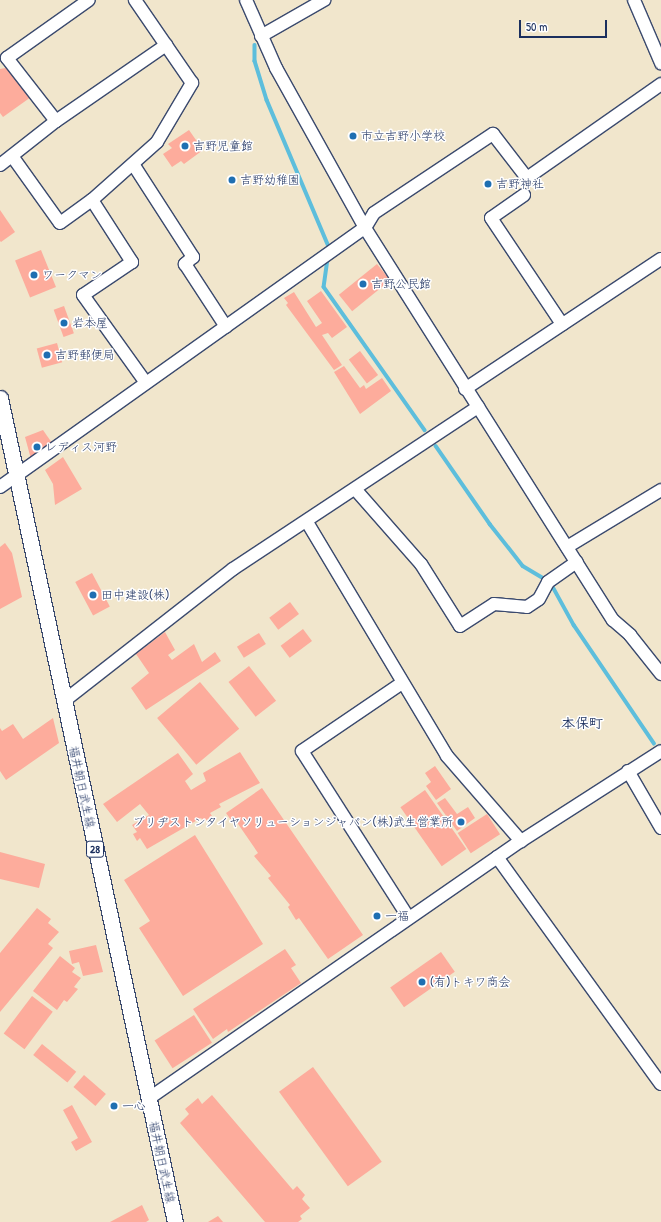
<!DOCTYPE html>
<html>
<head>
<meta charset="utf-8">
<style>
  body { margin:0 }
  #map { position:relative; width:661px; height:1222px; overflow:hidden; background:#f1e6cc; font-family:"Patrick Hand","Klee One",sans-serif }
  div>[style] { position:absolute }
  .stream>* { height:3.5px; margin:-1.75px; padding:0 1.75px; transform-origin:1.75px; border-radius:1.75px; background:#5dbedc }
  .building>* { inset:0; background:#fdac9c; transform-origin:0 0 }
  .roads { filter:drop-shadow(1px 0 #3b4a6e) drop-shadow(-1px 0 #3b4a6e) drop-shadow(0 1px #3b4a6e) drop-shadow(0 -1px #3b4a6e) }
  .minor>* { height:12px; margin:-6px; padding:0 6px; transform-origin:6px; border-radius:6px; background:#fff }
  .major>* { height:15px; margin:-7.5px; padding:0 7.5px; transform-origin:7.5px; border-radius:7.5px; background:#fff }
  .dots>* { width:11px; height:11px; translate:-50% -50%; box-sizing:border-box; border:2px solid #fff; border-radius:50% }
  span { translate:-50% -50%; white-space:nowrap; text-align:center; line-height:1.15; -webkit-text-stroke:3px #fff; paint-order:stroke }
  .shield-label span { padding:1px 3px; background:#fff; border:1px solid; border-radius:3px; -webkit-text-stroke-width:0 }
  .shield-label { font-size:11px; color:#1b2f5e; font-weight:700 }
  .poi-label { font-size:12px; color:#1b2f5e }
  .left { translate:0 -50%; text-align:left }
  .right { translate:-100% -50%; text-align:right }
  .street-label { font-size:12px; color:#1b2f5e }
  .quarter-label { font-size:14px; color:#1b2f5e; font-weight:700 }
  .scale { position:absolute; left:519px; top:20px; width:88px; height:18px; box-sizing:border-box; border:2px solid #1b2f5e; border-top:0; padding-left:5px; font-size:12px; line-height:14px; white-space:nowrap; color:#1b2f5e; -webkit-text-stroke:3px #fff; paint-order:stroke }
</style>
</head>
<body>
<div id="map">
  <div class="stream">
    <i style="left:255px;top:45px;width:16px;rotate:90deg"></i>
    <i style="left:255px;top:61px;width:41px;rotate:72.9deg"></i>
    <i style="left:267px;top:100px;width:162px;rotate:67.1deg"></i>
    <i style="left:328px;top:259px;width:28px;rotate:98deg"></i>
    <i style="left:324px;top:287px;width:175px;rotate:54.8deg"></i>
    <i style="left:436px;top:446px;width:95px;rotate:55.3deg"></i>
    <i style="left:490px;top:524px;width:53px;rotate:51.8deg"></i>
    <i style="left:523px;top:566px;width:23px;rotate:31deg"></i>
    <i style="left:552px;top:585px;width:46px;rotate:61.2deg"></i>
    <i style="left:574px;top:625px;width:143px;rotate:55.9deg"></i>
  </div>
  <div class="building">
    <i style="clip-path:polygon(11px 67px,31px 97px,3px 117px,0 113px,0 69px)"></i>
    <i style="clip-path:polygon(189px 130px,203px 150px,184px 164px,181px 161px,172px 167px,163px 154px,172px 148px,168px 144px)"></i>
    <i style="clip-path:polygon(0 210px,15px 232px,1px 242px,0 241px)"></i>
    <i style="left:41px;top:250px;width:40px;height:28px;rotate:68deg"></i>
    <i style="left:377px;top:264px;width:21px;height:49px;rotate:51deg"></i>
    <i style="clip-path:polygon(321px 291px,347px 327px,332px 338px,328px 333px,322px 335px,342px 365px,334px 370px,286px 305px,288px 303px,284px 298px,294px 292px,316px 327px,322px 323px,307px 301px)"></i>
    <i style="left:64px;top:306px;width:29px;height:11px;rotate:70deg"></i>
    <i style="left:57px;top:343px;width:20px;height:21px;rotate:75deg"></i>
    <i style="left:360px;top:351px;width:30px;height:14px;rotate:53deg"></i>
    <i style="clip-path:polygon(344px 366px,360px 388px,364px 385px,366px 389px,382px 378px,391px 391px,360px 414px,334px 372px)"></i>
    <i style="clip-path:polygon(43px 430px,52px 443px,31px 459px,25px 437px)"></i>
    <i style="clip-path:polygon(63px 457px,82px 489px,55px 505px,53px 484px,45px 470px)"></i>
    <i style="clip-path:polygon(5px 543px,12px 553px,22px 597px,0 609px,0 547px)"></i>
    <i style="left:92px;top:573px;width:38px;height:19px;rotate:62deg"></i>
    <i style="left:290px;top:602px;width:15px;height:26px;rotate:53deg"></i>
    <i style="left:303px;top:629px;width:15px;height:28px;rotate:53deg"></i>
    <i style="clip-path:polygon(165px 632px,175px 650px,168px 655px,172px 660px,194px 644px,202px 662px,215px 652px,221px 661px,146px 710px,131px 688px,149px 673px,136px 654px)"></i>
    <i style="left:259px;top:633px;width:13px;height:26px;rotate:58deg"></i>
    <i style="left:249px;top:666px;width:44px;height:26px;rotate:52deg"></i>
    <i style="left:200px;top:682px;width:61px;height:56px;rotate:50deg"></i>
    <i style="clip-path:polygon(53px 718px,59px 743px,6px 780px,0 771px,0 728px,2px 731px,13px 724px,23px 739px)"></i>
    <i style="clip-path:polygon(240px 752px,260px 783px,219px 804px,221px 807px,210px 813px,212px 816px,204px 822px,201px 818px,147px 849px,140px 838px,137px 841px,133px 834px,137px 832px,132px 825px,149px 815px,140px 804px,117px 822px,103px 804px,178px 753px,193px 774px,185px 781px,191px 790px,206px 781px,203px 773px)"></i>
    <i style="clip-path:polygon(435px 766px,451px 789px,436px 800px,426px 786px,431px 782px,425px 773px)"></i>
    <i style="clip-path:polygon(262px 788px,363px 935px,328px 959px,299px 918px,296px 920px,288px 907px,290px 905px,268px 878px,271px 876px,254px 856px,258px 853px,236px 821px,233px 823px,226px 813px)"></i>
    <i style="left:425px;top:790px;width:72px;height:30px;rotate:55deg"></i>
    <i style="clip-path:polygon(445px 798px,457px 814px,468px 807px,475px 818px,457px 831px,437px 803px)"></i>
    <i style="left:487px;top:814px;width:24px;height:35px;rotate:57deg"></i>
    <i style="clip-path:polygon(195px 835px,263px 944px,183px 996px,139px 928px,150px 921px,124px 880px)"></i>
    <i style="clip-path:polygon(0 852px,45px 864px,39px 888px,0 879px)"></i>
    <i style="clip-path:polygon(37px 908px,51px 919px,48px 923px,59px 932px,48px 944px,53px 948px,0 1012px,0 953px)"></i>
    <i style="clip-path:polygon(96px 945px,103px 972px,83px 976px,79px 962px,72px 964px,69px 951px)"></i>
    <i style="clip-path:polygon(285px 949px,296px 965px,291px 968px,301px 983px,228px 1032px,227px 1029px,213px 1039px,193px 1009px)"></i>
    <i style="left:441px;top:952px;width:24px;height:62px;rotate:55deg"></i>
    <i style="clip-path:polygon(60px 956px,75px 968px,72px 972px,81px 978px,74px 987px,78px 989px,67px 1002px,64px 1000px,57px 1010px,33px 991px)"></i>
    <i style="left:32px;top:996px;width:26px;height:47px;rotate:37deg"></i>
    <i style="left:194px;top:1015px;width:33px;height:47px;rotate:57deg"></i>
    <i style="left:42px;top:1044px;width:44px;height:14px;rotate:39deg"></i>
    <i style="left:313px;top:1067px;width:117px;height:42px;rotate:54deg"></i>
    <i style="left:84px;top:1075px;width:29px;height:16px;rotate:41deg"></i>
    <i style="clip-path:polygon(212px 1095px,293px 1190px,297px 1186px,305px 1195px,302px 1199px,310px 1208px,300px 1216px,302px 1219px,298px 1222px,265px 1222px,180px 1123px,189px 1114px,185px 1109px,198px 1098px,202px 1104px)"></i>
    <i style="clip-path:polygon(72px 1105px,92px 1142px,76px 1151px,71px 1142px,78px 1138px,63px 1110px)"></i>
    <i style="clip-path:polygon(142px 1205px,149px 1220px,146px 1222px,110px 1222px)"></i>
    <i style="clip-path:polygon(218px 1216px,223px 1222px,208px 1222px)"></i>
  </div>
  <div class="roads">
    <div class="minor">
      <i style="left:246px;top:0;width:74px;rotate:66.2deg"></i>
      <i style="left:276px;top:68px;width:183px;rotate:60.9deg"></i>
      <i style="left:365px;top:228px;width:464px;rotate:57.7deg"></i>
      <i style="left:613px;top:620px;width:23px;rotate:41deg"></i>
      <i style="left:630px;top:635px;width:50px;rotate:51.5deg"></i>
      <i style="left:634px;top:0;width:69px;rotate:66.8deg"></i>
      <i style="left:261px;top:36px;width:73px;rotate:-29.7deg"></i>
      <i style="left:56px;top:121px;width:80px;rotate:-127.9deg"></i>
      <i style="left:7px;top:58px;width:100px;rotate:-35.3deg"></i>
      <i style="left:12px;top:156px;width:82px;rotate:54.4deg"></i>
      <i style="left:60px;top:223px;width:39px;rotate:-36deg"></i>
      <i style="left:92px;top:200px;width:87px;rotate:-41.7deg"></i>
      <i style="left:157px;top:142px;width:69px;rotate:-59.3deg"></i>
      <i style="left:192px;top:83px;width:101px;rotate:-124.5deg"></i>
      <i style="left:133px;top:164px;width:111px;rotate:57.2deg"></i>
      <i style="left:193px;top:257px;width:11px;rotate:139deg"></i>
      <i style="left:185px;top:264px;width:75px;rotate:56.9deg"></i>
      <i style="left:0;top:165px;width:71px;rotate:-38.2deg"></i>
      <i style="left:56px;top:121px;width:134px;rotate:-34.6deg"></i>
      <i style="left:524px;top:195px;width:40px;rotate:145.1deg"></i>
      <i style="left:491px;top:218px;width:128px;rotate:56.2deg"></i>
      <i style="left:92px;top:200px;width:74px;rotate:57.2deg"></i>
      <i style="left:132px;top:262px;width:59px;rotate:146deg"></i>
      <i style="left:83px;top:295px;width:108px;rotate:54.4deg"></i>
      <i style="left:465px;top:389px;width:235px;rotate:-33.6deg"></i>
      <i style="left:0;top:487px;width:448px;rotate:-35.4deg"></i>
      <i style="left:365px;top:228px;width:17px;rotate:-59deg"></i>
      <i style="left:374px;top:213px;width:143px;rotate:-33.6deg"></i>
      <i style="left:493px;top:134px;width:56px;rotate:52.3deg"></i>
      <i style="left:527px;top:178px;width:164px;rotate:-35deg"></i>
      <i style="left:355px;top:489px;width:100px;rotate:48.7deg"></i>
      <i style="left:421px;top:564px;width:73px;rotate:57.8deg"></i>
      <i style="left:460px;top:626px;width:40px;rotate:-32.9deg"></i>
      <i style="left:494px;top:604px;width:33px;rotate:5deg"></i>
      <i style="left:527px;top:607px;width:14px;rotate:-34deg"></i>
      <i style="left:539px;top:599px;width:19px;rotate:-62deg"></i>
      <i style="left:548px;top:582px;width:35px;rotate:-35deg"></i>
      <i style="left:307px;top:522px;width:273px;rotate:59.1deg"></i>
      <i style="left:447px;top:756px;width:113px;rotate:49deg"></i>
      <i style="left:567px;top:547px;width:110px;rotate:-31.2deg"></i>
      <i style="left:402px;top:683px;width:121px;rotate:145.8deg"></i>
      <i style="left:302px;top:751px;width:198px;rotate:57.4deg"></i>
      <i style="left:64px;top:701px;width:214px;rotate:-38deg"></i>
      <i style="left:233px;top:569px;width:294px;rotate:-33.5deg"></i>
      <i style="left:628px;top:771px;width:66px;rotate:59.9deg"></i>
      <i style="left:497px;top:857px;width:280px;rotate:54.2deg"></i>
      <i style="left:148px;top:1099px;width:454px;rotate:-34.7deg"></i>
      <i style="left:521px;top:841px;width:166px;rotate:-32.7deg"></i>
    </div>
    <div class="major">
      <i style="left:0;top:398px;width:842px;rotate:78.01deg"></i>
    </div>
  </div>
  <div class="dots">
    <i style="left:353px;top:136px;background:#1f6fb2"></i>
    <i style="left:185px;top:146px;background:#1f6fb2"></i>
    <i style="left:232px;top:180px;background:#1f6fb2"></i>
    <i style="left:488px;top:184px;background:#1f6fb2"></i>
    <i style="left:34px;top:275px;background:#1f6fb2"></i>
    <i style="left:363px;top:284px;background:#1f6fb2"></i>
    <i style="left:64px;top:323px;background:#1f6fb2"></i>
    <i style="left:47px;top:355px;background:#1f6fb2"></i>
    <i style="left:37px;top:447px;background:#1f6fb2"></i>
    <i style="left:93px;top:595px;background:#1f6fb2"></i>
    <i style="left:461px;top:822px;background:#1f6fb2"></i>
    <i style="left:377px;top:916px;background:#1f6fb2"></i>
    <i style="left:422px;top:982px;background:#1f6fb2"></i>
    <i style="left:114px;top:1106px;background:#1f6fb2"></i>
  </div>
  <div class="shield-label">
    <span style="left:95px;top:849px">28</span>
  </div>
  <div class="poi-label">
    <span class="left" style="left:361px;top:136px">市立吉野小学校</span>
    <span class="left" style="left:193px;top:146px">吉野児童館</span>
    <span class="left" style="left:240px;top:180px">吉野幼稚園</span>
    <span class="left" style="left:496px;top:184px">吉野神社</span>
    <span class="left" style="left:42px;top:275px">ワークマン</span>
    <span class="left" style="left:371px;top:284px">吉野公民館</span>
    <span class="left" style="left:72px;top:323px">岩本屋</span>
    <span class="left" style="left:55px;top:355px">吉野郵便局</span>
    <span class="left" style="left:45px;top:447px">レディス河野</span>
    <span class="left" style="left:101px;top:595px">田中建設(株)</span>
    <span class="right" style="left:453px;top:822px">ブリヂストンタイヤソリューションジャパン(株)武生営業所</span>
    <span class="left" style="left:385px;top:916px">一福</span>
    <span class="left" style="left:430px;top:982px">(有)トキワ商会</span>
    <span class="left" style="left:122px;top:1106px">一心</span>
  </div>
  <div class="street-label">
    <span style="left:82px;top:787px;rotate:78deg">福井朝日武生線</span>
    <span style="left:162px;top:1162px;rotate:78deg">福井朝日武生線</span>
  </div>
  <div class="quarter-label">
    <span style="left:582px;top:723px">本保町</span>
  </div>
  <div class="scale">50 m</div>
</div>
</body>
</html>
